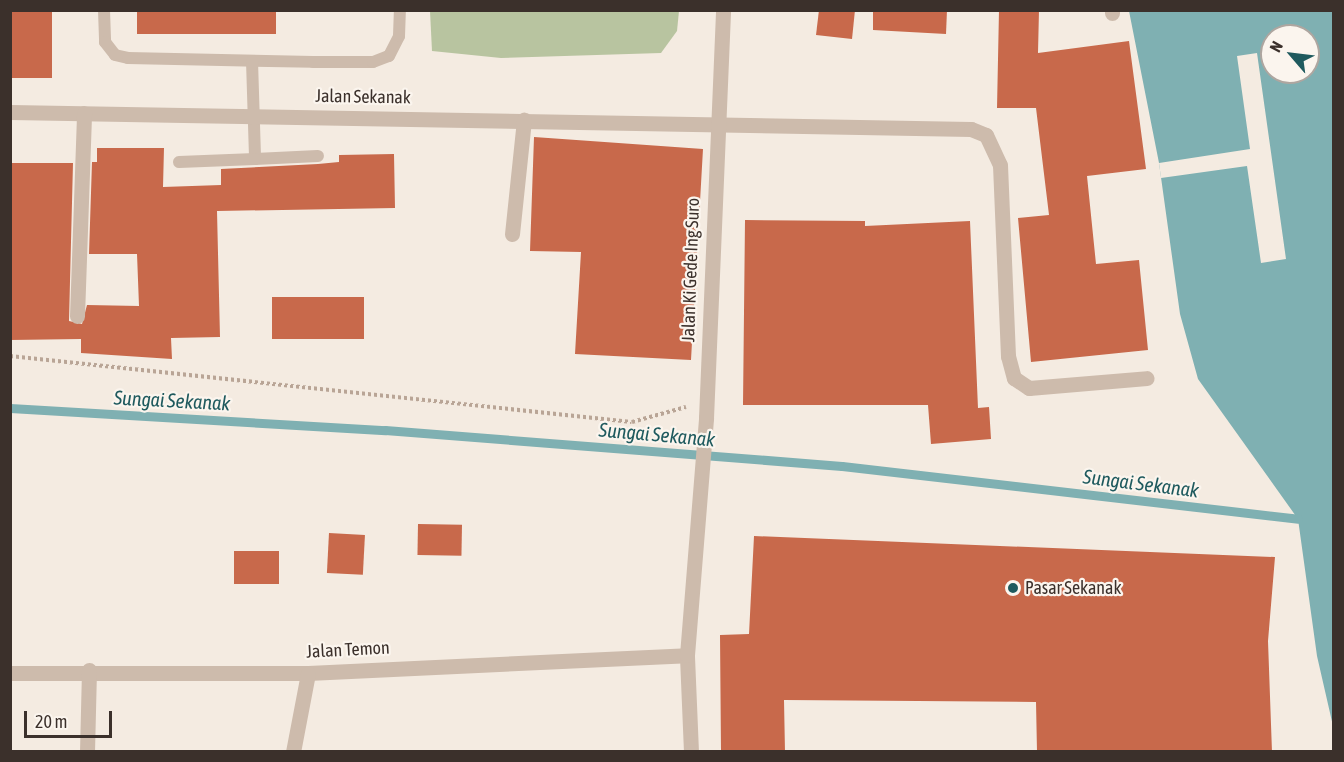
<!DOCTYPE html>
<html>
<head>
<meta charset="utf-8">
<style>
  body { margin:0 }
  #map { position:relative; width:1344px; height:762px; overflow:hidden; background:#f4ebe1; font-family:"Asap Condensed",sans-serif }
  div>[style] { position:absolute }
  .green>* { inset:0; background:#b8c4a0 }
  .water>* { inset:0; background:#7fb0b2 }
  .pier>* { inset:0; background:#f4ebe1 }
  .stream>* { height:9px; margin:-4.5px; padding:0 4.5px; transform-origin:4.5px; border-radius:4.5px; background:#7fb0b2 }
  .building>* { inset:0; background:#c8694b; transform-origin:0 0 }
  .path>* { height:4px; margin-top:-2px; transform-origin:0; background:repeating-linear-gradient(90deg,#b9a596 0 3px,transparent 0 6px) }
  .service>* { height:12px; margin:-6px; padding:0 6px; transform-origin:6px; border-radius:6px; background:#cdbbac }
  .minor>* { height:15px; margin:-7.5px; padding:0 7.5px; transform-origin:7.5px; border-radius:7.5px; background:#cdbbac }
  .tertiary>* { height:15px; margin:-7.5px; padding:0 7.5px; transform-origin:7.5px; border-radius:7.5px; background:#cdbbac }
  .dots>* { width:16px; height:16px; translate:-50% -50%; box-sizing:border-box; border:3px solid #fbf5ee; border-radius:50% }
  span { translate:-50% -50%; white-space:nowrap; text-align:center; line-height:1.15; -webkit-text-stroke:4.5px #fbf5ee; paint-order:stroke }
  .street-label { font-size:18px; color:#3b302b }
  .poi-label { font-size:18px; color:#3b302b }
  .left { translate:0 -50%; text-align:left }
  .water-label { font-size:20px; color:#1f5a5e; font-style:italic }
  .frame { position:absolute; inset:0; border:12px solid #3b302b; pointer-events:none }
  .north { position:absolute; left:1260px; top:24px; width:60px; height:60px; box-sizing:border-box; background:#fbf5ee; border:2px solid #aea6a0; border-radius:50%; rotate:298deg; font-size:16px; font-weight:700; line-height:24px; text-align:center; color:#3b302b }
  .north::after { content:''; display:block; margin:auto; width:21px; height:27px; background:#1f5a5e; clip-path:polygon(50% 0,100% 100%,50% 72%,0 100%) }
  .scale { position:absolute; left:24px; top:711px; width:88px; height:27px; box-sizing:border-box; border:3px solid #3b302b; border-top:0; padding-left:8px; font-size:18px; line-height:21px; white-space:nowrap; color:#3b302b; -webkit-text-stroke:4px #fbf5ee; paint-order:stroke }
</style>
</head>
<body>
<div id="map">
  <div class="green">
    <i style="clip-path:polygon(430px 11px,430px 10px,679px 11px,677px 31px,661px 53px,501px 58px,432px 51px)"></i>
  </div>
  <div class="water">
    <i style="clip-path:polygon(evenodd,1129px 11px,1333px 11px,1333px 726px,1317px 656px,1298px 519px,1198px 379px,1180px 314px,1159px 163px,1129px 11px,1272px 36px,1308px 36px,1308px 72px,1272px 72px,1272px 36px)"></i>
  </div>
  <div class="pier">
    <i style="clip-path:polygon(1257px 53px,1286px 259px,1261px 263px,1247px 166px,1161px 178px,1159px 163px,1250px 149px,1237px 56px)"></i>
  </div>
  <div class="stream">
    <i style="left:10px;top:408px;width:376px;rotate:3.4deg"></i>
    <i style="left:385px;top:430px;width:458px;rotate:4.5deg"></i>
    <i style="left:842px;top:466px;width:459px;rotate:6.6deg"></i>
  </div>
  <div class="building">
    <i style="left:10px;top:10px;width:42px;height:68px"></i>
    <i style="left:137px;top:10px;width:139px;height:24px"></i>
    <i style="clip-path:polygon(819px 10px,855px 10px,852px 39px,816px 35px)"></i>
    <i style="clip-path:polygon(873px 10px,947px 10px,946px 34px,873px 30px)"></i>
    <i style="clip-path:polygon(999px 10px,1039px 10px,1038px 53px,1129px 41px,1146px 169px,1087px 176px,1096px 264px,1139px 260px,1148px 350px,1031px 362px,1018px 218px,1049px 215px,1036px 108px,997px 108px)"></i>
    <i style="clip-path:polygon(534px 137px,703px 149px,691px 360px,575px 354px,581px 252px,530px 251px)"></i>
    <i style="clip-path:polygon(97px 148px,164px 148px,163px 187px,221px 185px,221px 169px,318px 164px,339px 162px,339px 155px,394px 154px,395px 208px,217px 211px,220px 337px,171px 338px,172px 359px,81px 353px,81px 339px,10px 340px,10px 163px,73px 163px,69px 321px,82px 324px,87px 305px,139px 306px,137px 254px,89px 254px,92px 162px,97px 162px)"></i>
    <i style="clip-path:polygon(745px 220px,865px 221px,865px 226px,970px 221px,978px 408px,989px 407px,991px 439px,931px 444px,928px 405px,743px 405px)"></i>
    <i style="left:272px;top:297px;width:92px;height:42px"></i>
    <i style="left:418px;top:524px;width:44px;height:31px;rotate:1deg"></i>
    <i style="left:329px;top:533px;width:36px;height:40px;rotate:3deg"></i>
    <i style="clip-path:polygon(754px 536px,1275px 557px,1268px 641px,1272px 752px,1037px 752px,1036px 702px,784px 700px,785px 752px,721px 752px,720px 635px,749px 634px)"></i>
    <i style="left:234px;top:551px;width:45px;height:33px"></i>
  </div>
  <div class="path">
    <i style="left:10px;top:356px;width:625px;rotate:6.06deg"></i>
    <i style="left:632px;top:422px;width:56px;rotate:-15.5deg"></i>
  </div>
  <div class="service">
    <i style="left:104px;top:10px;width:32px;rotate:88deg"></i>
    <i style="left:105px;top:42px;width:16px;rotate:52deg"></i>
    <i style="left:115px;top:55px;width:13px;rotate:13deg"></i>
    <i style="left:128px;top:58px;width:185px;rotate:1.2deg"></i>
    <i style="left:313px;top:62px;width:60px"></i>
    <i style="left:373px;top:62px;width:17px;rotate:-21deg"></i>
    <i style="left:389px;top:56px;width:22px;rotate:-63deg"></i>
    <i style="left:399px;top:36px;width:26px;rotate:-88deg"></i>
    <i style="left:252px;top:61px;width:98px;rotate:88.2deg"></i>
    <i style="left:255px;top:159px;width:63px;rotate:-2.7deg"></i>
    <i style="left:179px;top:162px;width:76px;rotate:-2.3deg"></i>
  </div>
  <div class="minor">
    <i style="left:1112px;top:10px;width:3px;rotate:90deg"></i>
    <i style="left:10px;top:112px;width:961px;rotate:1.01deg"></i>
    <i style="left:971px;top:129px;width:16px;rotate:22deg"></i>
    <i style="left:986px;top:135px;width:33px;rotate:65deg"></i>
    <i style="left:1000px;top:165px;width:191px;rotate:87.6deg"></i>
    <i style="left:1008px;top:356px;width:23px;rotate:75deg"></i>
    <i style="left:1014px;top:378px;width:18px;rotate:34deg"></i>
    <i style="left:1029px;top:388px;width:118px;rotate:-4.8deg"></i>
    <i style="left:512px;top:234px;width:115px;rotate:-84deg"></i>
    <i style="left:77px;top:316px;width:203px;rotate:-88deg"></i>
    <i style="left:10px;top:673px;width:298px"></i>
    <i style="left:308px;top:673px;width:379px;rotate:-2.7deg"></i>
    <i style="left:87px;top:752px;width:82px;rotate:-88.6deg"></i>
    <i style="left:293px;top:752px;width:80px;rotate:-79.2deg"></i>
  </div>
  <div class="tertiary">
    <i style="left:691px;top:752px;width:97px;rotate:-92.4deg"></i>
    <i style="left:687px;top:655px;width:238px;rotate:-85.4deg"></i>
    <i style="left:706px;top:418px;width:408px;rotate:-87.6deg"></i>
  </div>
  <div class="dots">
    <i style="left:1013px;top:588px;background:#1f5a5e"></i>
  </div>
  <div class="street-label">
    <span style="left:363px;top:97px;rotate:1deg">Jalan Sekanak</span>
    <span style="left:691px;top:270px;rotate:-88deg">Jalan Ki Gede Ing Suro</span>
    <span style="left:348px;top:650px;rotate:-3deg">Jalan Temon</span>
  </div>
  <div class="poi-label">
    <span class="left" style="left:1025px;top:588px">Pasar Sekanak</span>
  </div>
  <div class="water-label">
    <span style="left:172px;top:400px;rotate:3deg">Sungai Sekanak</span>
    <span style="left:657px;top:434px;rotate:5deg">Sungai Sekanak</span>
    <span style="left:1141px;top:483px;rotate:7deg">Sungai Sekanak</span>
  </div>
  <div class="frame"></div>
  <div class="north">N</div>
  <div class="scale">20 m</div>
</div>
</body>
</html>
